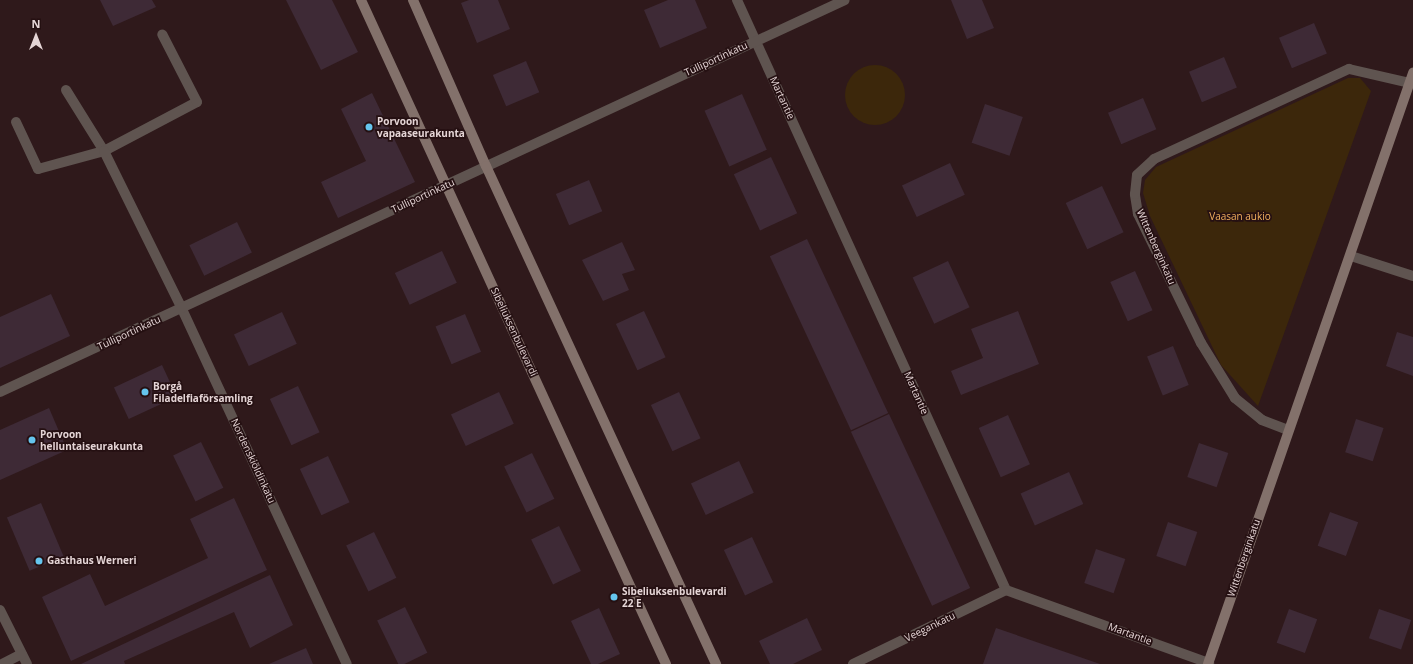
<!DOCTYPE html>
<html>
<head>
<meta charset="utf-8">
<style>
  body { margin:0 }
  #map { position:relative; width:1413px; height:664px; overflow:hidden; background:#2f191b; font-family:"Open Sans",sans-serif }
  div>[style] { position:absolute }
  .green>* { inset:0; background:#3c270b }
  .round { border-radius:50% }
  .building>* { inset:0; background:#3e2a36; transform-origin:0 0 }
  .lane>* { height:10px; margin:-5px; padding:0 5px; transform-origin:5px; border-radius:5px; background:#5f5450 }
  .street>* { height:10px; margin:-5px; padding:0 5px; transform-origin:5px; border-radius:5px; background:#5f5450 }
  .secondary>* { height:10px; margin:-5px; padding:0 5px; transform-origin:5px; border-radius:5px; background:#83716b }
  .dots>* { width:11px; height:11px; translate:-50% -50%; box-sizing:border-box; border:2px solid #251012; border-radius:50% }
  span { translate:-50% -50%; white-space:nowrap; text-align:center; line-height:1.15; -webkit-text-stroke:3.5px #251012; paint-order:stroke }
  .street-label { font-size:10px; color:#e5d5d6 }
  .poi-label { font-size:10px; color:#e5d5d6; font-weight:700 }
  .left { translate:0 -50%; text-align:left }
  .park-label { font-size:10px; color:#f2b05e }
  .north { position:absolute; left:16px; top:16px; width:40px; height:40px; -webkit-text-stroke:3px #251012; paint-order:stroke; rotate:0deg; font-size:11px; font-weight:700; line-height:16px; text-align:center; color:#e5d5d6 }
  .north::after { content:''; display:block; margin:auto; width:14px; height:18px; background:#e5d5d6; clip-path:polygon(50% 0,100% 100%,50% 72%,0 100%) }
</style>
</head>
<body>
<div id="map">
  <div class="green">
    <i class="round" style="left:845px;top:65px;width:60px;height:60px"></i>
    <i style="clip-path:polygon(1348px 78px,1360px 78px,1371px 91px,1258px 406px,1221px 365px,1150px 216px,1143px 193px,1145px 180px,1156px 167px)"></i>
  </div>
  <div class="building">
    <i style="clip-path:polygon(100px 0,152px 0,156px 7px,113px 26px)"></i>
    <i style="clip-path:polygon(286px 0,332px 0,358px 52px,321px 70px)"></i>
    <i style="clip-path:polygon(469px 0,498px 0,510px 29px,477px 43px,461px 3px)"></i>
    <i style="clip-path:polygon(668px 0,695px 0,707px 28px,660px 48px,644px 10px)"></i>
    <i style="clip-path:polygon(951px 0,982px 0,994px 28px,967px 39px)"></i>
    <i style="left:1314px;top:23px;width:33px;height:38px;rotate:67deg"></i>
    <i style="left:1224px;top:57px;width:33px;height:38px;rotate:67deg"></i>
    <i style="left:526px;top:61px;width:34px;height:36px;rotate:67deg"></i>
    <i style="clip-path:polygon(372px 93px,415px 182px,338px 218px,321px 182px,366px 161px,341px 109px)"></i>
    <i style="left:742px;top:94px;width:61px;height:41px;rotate:66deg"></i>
    <i style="left:1143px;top:98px;width:34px;height:38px;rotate:67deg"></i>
    <i style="left:985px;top:104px;width:40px;height:41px;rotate:19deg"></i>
    <i style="left:771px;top:157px;width:62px;height:41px;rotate:65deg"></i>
    <i style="left:950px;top:163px;width:35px;height:53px;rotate:65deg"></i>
    <i style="left:589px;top:180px;width:34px;height:36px;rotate:67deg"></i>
    <i style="left:1102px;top:186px;width:51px;height:40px;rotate:65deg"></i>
    <i style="left:237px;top:222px;width:34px;height:53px;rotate:64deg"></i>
    <i style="left:807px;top:239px;width:192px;height:41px;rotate:65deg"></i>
    <i style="clip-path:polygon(622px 242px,635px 270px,622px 274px,629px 290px,603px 301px,582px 260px)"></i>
    <i style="left:442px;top:251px;width:35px;height:52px;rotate:65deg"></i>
    <i style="left:948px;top:261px;width:51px;height:39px;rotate:65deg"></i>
    <i style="left:1135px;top:271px;width:43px;height:27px;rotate:66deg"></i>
    <i style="clip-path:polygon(51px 294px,70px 336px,0 368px,0 317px)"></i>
    <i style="left:644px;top:311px;width:51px;height:31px;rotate:65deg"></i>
    <i style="clip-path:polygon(1018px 311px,1039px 364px,961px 395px,951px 371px,983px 358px,971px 329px)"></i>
    <i style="left:282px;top:312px;width:35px;height:53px;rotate:65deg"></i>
    <i style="left:465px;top:314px;width:41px;height:32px;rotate:67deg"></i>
    <i style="clip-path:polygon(1397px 332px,1413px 337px,1413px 376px,1386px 366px)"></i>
    <i style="left:1173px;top:346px;width:42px;height:28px;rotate:68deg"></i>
    <i style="left:162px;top:365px;width:35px;height:53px;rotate:65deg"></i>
    <i style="left:298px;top:386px;width:51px;height:31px;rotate:65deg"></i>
    <i style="left:499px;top:392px;width:35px;height:53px;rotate:65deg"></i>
    <i style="left:679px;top:392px;width:51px;height:31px;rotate:65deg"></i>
    <i style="clip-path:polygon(49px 408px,67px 450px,0 480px,0 430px)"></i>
    <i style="left:889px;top:414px;width:192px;height:42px;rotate:65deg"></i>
    <i style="left:1008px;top:415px;width:54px;height:32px;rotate:66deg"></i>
    <i style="left:1356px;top:419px;width:29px;height:35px;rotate:18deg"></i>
    <i style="left:201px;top:442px;width:51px;height:31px;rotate:64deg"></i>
    <i style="left:1199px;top:443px;width:31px;height:36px;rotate:19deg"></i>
    <i style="left:532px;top:453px;width:51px;height:31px;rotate:64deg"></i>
    <i style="left:328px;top:456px;width:51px;height:31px;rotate:65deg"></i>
    <i style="left:739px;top:461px;width:35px;height:53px;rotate:65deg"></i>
    <i style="left:1069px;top:472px;width:35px;height:53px;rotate:66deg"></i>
    <i style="clip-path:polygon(234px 498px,267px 570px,71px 661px,42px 597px,90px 574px,105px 606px,208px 558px,190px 519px)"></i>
    <i style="left:41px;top:503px;width:58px;height:37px;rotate:67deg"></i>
    <i style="left:1330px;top:512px;width:30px;height:36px;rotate:20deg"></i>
    <i style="left:1168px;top:522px;width:31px;height:36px;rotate:19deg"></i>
    <i style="left:559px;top:526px;width:50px;height:31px;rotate:64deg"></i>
    <i style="left:374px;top:532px;width:51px;height:31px;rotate:64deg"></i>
    <i style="left:752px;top:537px;width:50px;height:31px;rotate:65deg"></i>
    <i style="left:1096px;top:549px;width:31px;height:36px;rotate:19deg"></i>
    <i style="clip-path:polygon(270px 575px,293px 625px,250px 648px,234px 612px,124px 661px,125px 664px,81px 664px)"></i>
    <i style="left:405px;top:607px;width:51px;height:31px;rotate:64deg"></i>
    <i style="clip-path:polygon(599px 608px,620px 654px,598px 664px,591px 664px,571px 621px)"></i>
    <i style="left:1289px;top:609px;width:30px;height:36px;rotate:20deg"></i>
    <i style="left:1379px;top:609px;width:34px;height:31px;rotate:19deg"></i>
    <i style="clip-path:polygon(807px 618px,822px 650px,793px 664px,770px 664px,759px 641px)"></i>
    <i style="clip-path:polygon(996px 628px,1100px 664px,983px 664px)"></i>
    <i style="clip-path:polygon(306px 648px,313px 664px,269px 664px)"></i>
  </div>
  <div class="lane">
    <i style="left:66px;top:90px;width:72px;rotate:58.1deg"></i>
    <i style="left:16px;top:122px;width:52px;rotate:64.9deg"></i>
    <i style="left:38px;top:169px;width:68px;rotate:-15.3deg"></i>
    <i style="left:104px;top:151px;width:105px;rotate:-27.8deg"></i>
    <i style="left:197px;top:102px;width:76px;rotate:-117.2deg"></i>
  </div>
  <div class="street">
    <i style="left:737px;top:0;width:648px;rotate:65.49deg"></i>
    <i style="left:1006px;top:590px;width:216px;rotate:19.8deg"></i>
    <i style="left:104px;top:151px;width:176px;rotate:63.7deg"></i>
    <i style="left:182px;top:309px;width:391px;rotate:65.1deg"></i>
    <i style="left:1351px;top:256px;width:65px;rotate:17.9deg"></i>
    <i style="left:0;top:392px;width:931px;rotate:-24.89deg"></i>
    <i style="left:1288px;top:430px;width:28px;rotate:-159deg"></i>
    <i style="left:1262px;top:420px;width:35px;rotate:-141deg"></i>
    <i style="left:1235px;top:398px;width:65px;rotate:-121.7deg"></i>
    <i style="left:1201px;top:343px;width:144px;rotate:-116deg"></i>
    <i style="left:1138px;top:214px;width:20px;rotate:-99deg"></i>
    <i style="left:1135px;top:194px;width:19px;rotate:-84deg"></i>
    <i style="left:1137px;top:175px;width:23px;rotate:-43deg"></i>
    <i style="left:1154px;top:159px;width:215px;rotate:-24.8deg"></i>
    <i style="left:1349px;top:69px;width:63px;rotate:12.9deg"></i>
    <i style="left:0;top:610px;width:60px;rotate:63.4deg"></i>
    <i style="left:2px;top:664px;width:22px;rotate:-27deg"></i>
    <i style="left:853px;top:664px;width:170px;rotate:-25.8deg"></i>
  </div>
  <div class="secondary">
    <i style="left:361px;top:0;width:731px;rotate:65.33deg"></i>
    <i style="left:413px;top:0;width:181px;rotate:66.3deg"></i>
    <i style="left:486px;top:166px;width:549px;rotate:65.21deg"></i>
    <i style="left:1208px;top:664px;width:626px;rotate:-70.87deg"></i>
  </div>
  <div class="dots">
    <i style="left:369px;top:127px;background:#65c5ee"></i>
    <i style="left:145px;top:392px;background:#65c5ee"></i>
    <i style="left:32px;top:440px;background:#65c5ee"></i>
    <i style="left:39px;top:561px;background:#65c5ee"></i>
    <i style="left:614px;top:597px;background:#65c5ee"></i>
  </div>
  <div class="street-label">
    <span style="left:716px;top:59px;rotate:-25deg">Tulliportinkatu</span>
    <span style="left:782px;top:98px;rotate:65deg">Martantie</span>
    <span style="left:423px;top:196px;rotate:-25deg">Tulliportinkatu</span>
    <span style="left:1156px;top:247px;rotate:66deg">Wittenberginkatu</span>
    <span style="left:514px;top:332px;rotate:65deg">Sibeliuksenbulevardi</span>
    <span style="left:129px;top:333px;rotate:-25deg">Tulliportinkatu</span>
    <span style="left:916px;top:393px;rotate:66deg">Martantie</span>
    <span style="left:253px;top:461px;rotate:65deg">Nordenskiöldinkatu</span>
    <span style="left:1244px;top:558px;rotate:-71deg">Wittenberginkatu</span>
    <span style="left:930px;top:627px;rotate:-26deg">Veegankatu</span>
    <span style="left:1130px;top:634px;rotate:20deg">Martantie</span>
  </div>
  <div class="poi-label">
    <span class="left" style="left:377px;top:127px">Porvoon<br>vapaaseurakunta</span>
    <span class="left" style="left:153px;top:392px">Borgå<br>Filadelfiaförsamling</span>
    <span class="left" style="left:40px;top:440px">Porvoon<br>helluntaiseurakunta</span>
    <span class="left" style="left:47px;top:561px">Gasthaus Werneri</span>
    <span class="left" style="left:622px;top:597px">Sibeliuksenbulevardi<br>22 E</span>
  </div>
  <div class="park-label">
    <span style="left:1240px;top:217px">Vaasan aukio</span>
  </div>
  <div class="north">N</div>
</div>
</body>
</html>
